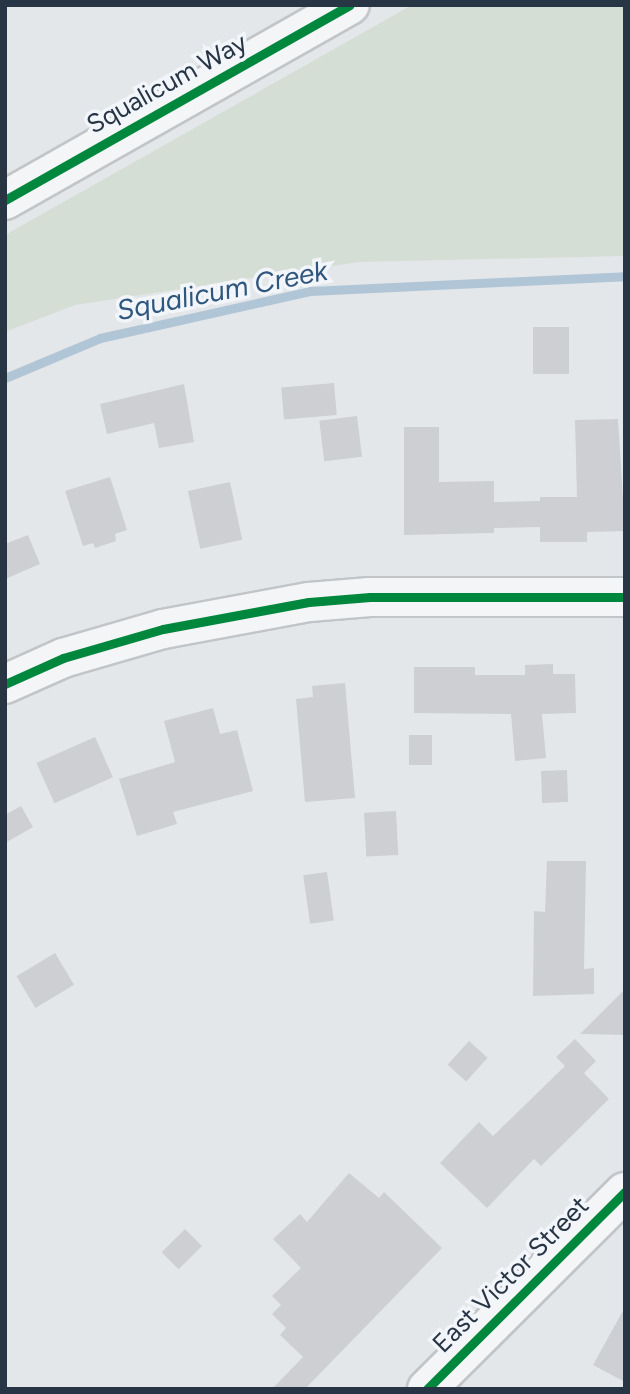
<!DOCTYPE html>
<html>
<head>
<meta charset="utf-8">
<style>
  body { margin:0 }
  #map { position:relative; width:630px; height:1394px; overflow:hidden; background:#e4e7ea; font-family:Figtree,sans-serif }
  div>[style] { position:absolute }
  .green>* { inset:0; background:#d5ded4 }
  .stream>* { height:9px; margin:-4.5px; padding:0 4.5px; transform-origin:4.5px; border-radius:4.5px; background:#b0c5d6 }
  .building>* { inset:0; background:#cdcfd2; transform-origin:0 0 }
  .roads { filter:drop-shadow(2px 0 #c2c5c8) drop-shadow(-2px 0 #c2c5c8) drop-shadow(0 2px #c2c5c8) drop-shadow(0 -2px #c2c5c8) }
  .minor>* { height:38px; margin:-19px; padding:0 19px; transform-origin:19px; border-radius:19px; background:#f3f5f6 }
  .cycleway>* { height:9px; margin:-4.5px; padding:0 4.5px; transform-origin:4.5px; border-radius:4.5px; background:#00873e }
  span { translate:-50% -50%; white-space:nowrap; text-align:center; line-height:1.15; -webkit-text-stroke:7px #f2f5f9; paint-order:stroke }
  .street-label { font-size:26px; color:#283545 }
  .water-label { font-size:28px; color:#2f567d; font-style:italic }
  .frame { position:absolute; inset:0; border:7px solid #283545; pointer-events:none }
</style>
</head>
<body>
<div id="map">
  <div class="green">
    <i style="clip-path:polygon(412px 5px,625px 5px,625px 256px,359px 262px,75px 305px,5px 332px,5px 235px)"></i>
  </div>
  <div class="stream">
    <i style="left:5px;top:378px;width:103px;rotate:-22.8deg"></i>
    <i style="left:100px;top:338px;width:215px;rotate:-12.6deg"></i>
    <i style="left:310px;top:291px;width:315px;rotate:-2.7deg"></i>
  </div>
  <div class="building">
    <i style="left:533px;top:327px;width:36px;height:47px"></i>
    <i style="left:334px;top:383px;width:32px;height:53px;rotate:85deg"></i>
    <i style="clip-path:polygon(184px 384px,194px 442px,159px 448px,154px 423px,107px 434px,100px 404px)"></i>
    <i style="left:357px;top:416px;width:41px;height:38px;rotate:83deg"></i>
    <i style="clip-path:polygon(618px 419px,625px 531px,587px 532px,587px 542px,540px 542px,540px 527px,494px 528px,494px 533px,404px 535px,404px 427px,439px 427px,439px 482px,494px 481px,494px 502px,540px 501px,540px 497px,577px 497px,575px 420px)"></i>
    <i style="clip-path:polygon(110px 477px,127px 530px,115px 534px,116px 541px,95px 548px,93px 543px,83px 546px,65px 491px)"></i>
    <i style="left:230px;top:482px;width:59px;height:43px;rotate:78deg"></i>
    <i style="clip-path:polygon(28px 535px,40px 564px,5px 579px,5px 544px)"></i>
    <i style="clip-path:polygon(553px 664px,553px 674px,575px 674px,576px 713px,542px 714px,546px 758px,515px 761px,511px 714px,414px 713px,414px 667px,475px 667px,475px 675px,525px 675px,525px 665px)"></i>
    <i style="clip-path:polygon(345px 683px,355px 798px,305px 802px,296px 699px,313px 697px,312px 686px)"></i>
    <i style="clip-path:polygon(213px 708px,220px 734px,237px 730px,253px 791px,173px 812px,177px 824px,137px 836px,119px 779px,175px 762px,164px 721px)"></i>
    <i style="left:409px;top:735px;width:23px;height:30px"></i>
    <i style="left:95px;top:737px;width:44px;height:64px;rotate:66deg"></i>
    <i style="left:567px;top:770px;width:32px;height:26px;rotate:88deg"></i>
    <i style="clip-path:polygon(21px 806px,33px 827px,5px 843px,5px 815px)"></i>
    <i style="left:396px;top:811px;width:44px;height:32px;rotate:87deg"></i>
    <i style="clip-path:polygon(547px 861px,586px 861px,584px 969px,594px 968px,594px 994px,533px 996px,534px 911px,545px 912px)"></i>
    <i style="left:327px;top:872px;width:49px;height:24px;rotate:82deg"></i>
    <i style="left:55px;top:953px;width:37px;height:45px;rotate:59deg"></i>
    <i style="clip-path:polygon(625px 989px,625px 1035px,580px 1034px)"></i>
    <i style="clip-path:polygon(575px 1039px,596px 1061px,584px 1073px,609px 1099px,541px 1166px,534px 1159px,487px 1208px,440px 1163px,479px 1122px,493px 1136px,565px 1066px,556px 1057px)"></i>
    <i style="left:469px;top:1041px;width:25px;height:32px;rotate:42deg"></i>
    <i style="clip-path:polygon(349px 1173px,379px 1198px,384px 1192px,442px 1248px,305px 1389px,272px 1389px,303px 1357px,280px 1335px,286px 1328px,272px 1314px,281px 1305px,272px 1296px,301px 1268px,273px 1239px,300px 1214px,307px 1222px)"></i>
    <i style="left:185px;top:1229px;width:24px;height:33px;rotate:45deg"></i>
    <i style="clip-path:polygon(625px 1307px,625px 1382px,593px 1365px)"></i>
  </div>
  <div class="roads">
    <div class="minor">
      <i style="left:5px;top:200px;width:396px;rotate:-29.5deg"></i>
      <i style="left:5px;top:684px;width:64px;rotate:-24.1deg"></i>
      <i style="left:63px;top:658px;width:104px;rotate:-16.2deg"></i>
      <i style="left:163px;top:629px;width:148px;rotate:-10.5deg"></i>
      <i style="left:309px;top:602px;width:61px;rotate:-4.7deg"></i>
      <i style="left:370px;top:597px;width:255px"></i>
      <i style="left:427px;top:1389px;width:279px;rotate:-44.9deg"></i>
    </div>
  </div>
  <div class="cycleway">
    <i style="left:5px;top:200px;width:396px;rotate:-29.5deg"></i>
    <i style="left:5px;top:684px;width:64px;rotate:-24.1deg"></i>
    <i style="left:63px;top:658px;width:104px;rotate:-16.2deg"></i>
    <i style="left:163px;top:629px;width:148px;rotate:-10.5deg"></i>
    <i style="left:309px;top:602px;width:61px;rotate:-4.7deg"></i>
    <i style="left:370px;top:597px;width:255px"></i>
    <i style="left:427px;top:1389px;width:279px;rotate:-44.9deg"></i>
  </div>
  <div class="street-label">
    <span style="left:167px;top:84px;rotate:-29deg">Squalicum Way</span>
    <span style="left:511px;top:1275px;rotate:-45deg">East Victor Street</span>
  </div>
  <div class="water-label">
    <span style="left:222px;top:290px;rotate:-11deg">Squalicum Creek</span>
  </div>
  <div class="frame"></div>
</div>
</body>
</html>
